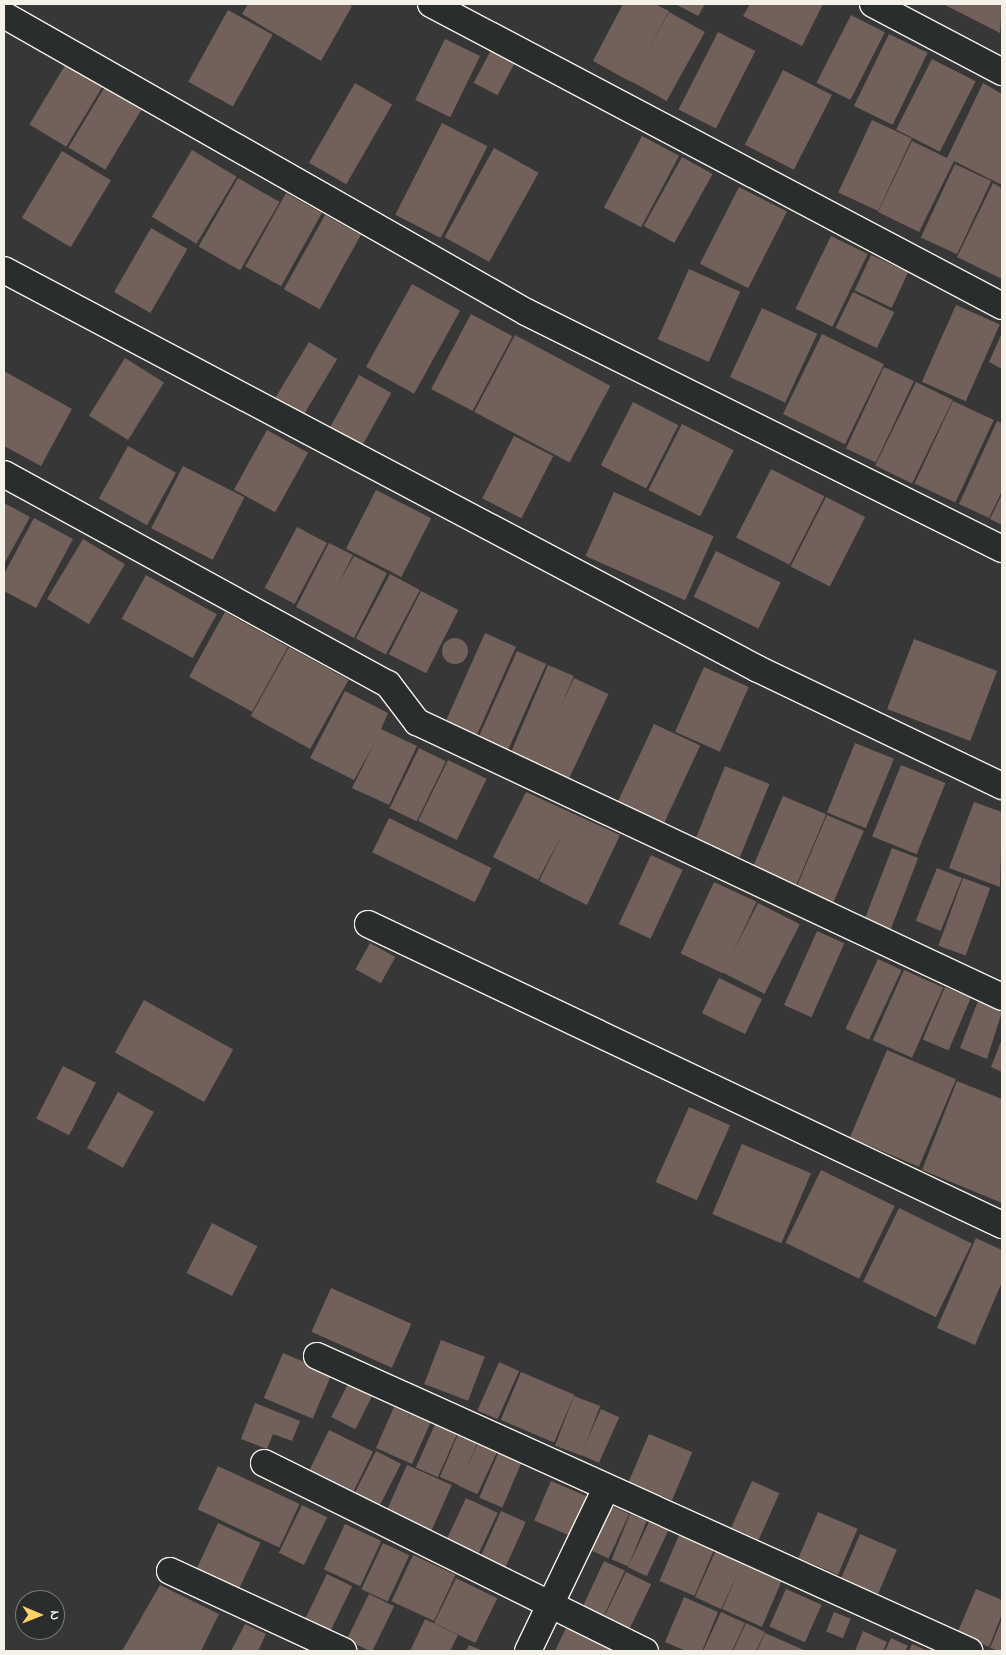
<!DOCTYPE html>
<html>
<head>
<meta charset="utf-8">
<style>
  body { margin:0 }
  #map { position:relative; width:1006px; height:1655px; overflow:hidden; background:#383737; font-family:"Indie Flower",sans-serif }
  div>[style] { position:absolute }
  .building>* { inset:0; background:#72605a; transform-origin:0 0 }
  .round { border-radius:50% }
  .roads { filter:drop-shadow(1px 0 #f4f1e8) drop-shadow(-1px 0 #f4f1e8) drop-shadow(0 1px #f4f1e8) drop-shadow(0 -1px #f4f1e8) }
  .street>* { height:26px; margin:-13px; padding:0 13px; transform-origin:13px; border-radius:13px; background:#2a2d2e }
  span { translate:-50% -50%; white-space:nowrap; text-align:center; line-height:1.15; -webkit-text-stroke:4px #2a2d2e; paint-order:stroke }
  .frame { position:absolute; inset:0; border:5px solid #f4f1e8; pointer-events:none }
  .north { position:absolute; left:15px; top:1590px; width:50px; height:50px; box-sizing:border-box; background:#2a2d2e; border:1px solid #7b7b78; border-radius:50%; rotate:91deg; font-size:14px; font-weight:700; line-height:20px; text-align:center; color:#f4f1e8 }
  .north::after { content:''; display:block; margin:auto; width:18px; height:22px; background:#ffd166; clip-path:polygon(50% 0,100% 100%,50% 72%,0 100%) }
</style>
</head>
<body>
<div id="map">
  <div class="building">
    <i style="clip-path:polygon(248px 4px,348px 4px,352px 6px,321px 61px,242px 14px)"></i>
    <i style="clip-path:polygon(623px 4px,655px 4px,669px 11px,631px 82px,593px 61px)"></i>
    <i style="clip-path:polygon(675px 4px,705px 4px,698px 16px)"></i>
    <i style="clip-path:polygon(750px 4px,823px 4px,802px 46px,743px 16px)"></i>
    <i style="clip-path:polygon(1002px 4px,1000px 33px,945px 5px,946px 4px)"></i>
    <i style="left:228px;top:10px;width:51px;height:82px;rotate:29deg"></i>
    <i style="left:669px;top:12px;width:41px;height:79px;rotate:29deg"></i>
    <i style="left:851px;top:15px;width:38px;height:76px;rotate:27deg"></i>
    <i style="left:718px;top:32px;width:42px;height:87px;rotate:27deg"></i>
    <i style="left:889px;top:34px;width:43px;height:80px;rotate:26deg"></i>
    <i style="left:445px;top:39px;width:39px;height:68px;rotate:26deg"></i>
    <i style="left:491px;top:50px;width:27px;height:37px;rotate:28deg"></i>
    <i style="left:932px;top:59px;width:49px;height:79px;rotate:27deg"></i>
    <i style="left:67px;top:62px;width:43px;height:73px;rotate:31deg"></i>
    <i style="left:783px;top:70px;width:55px;height:84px;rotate:27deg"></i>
    <i style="left:355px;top:83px;width:43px;height:92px;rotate:30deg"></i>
    <i style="clip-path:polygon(983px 83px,1002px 94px,1002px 185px,954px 161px,919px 232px,878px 212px,912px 141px,947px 158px)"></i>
    <i style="left:106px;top:85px;width:43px;height:73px;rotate:31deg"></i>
    <i style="left:872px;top:120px;width:44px;height:80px;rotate:25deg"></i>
    <i style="left:442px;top:123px;width:51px;height:103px;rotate:27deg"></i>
    <i style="left:642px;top:136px;width:42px;height:81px;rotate:28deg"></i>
    <i style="left:494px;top:148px;width:51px;height:102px;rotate:29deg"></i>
    <i style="left:192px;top:150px;width:52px;height:78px;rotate:31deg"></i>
    <i style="left:62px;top:151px;width:57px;height:78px;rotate:31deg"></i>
    <i style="left:682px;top:157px;width:35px;height:79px;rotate:29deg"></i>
    <i style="left:955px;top:164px;width:40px;height:81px;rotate:25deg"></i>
    <i style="left:238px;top:178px;width:48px;height:79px;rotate:30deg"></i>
    <i style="clip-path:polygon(993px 183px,1002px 188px,1002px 279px,957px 257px)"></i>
    <i style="left:739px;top:187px;width:54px;height:86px;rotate:27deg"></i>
    <i style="left:286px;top:193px;width:41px;height:84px;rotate:29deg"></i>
    <i style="left:325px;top:215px;width:41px;height:85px;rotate:29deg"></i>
    <i style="left:151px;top:228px;width:42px;height:74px;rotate:30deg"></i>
    <i style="left:831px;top:236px;width:41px;height:81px;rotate:26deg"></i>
    <i style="left:871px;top:255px;width:41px;height:39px;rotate:25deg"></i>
    <i style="left:689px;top:269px;width:56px;height:77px;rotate:24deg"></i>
    <i style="left:412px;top:284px;width:55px;height:95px;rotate:29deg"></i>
    <i style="left:853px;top:292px;width:46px;height:40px;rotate:26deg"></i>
    <i style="left:956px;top:305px;width:48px;height:84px;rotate:24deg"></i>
    <i style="left:762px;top:308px;width:61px;height:76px;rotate:25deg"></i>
    <i style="left:471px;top:314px;width:47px;height:85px;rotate:28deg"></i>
    <i style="clip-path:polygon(1002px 333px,1002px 369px,989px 362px)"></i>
    <i style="left:822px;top:334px;width:69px;height:89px;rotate:26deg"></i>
    <i style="left:515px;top:335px;width:108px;height:87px;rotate:28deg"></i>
    <i style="left:309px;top:342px;width:33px;height:73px;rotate:31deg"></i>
    <i style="left:125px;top:358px;width:46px;height:68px;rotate:32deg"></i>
    <i style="left:884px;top:367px;width:33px;height:90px;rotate:25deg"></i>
    <i style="clip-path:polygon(4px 371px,72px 409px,41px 466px,4px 446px)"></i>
    <i style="left:359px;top:375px;width:37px;height:68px;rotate:29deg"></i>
    <i style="left:916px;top:382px;width:41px;height:93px;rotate:26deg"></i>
    <i style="left:953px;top:401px;width:45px;height:91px;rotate:25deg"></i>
    <i style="left:633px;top:402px;width:51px;height:71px;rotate:27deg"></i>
    <i style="clip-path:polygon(997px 421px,1002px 423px,1002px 491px,989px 518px,959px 504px)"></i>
    <i style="left:682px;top:424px;width:58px;height:74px;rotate:27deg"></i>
    <i style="left:267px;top:430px;width:47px;height:68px;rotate:29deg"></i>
    <i style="left:514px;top:436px;width:44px;height:70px;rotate:27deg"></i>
    <i style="left:128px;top:446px;width:55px;height:60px;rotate:29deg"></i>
    <i style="left:183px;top:466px;width:69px;height:70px;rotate:27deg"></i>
    <i style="left:771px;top:469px;width:60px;height:77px;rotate:27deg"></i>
    <i style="left:376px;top:490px;width:62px;height:66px;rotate:27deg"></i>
    <i style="left:614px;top:492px;width:109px;height:70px;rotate:24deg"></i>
    <i style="clip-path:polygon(1002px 494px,1002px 525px,990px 519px)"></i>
    <i style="left:826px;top:497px;width:44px;height:78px;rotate:27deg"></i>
    <i style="clip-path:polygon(4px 503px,30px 517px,4px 564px)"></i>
    <i style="clip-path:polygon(34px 518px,73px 539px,36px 608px,4px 591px,4px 574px)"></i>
    <i style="left:297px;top:527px;width:34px;height:69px;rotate:28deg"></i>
    <i style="left:83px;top:539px;width:49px;height:70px;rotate:31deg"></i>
    <i style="clip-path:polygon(329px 543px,353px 555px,338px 585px,354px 556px,387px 573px,354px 638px,296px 607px)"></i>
    <i style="left:716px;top:551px;width:72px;height:51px;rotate:26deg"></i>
    <i style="left:390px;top:574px;width:34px;height:73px;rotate:28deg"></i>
    <i style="left:146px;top:575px;width:81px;height:50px;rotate:29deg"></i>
    <i style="left:421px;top:591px;width:42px;height:71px;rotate:27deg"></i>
    <i style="left:225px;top:612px;width:72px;height:74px;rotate:29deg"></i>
    <i style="left:485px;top:633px;width:34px;height:99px;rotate:24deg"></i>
    <i class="round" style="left:442px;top:638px;width:26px;height:26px"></i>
    <i style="left:914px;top:639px;width:89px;height:75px;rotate:21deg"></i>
    <i style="left:289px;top:647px;width:68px;height:79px;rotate:29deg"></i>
    <i style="left:517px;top:651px;width:32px;height:97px;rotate:24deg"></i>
    <i style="left:548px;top:665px;width:28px;height:95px;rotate:23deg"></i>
    <i style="left:704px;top:667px;width:49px;height:71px;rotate:24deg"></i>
    <i style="left:574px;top:678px;width:38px;height:95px;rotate:25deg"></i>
    <i style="clip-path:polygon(345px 691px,388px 713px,381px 729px,417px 746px,389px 805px,352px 788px,374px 744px,354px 780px,310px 758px)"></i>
    <i style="left:654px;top:724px;width:51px;height:89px;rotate:25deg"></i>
    <i style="left:855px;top:743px;width:42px;height:75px;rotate:22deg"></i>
    <i style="left:419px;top:748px;width:30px;height:67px;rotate:26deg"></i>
    <i style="left:448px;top:760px;width:43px;height:68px;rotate:26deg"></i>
    <i style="left:901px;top:765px;width:48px;height:77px;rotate:22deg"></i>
    <i style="left:725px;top:766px;width:48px;height:79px;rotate:22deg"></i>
    <i style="clip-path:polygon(526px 792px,620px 835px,587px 905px,539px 881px,563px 833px,538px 880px,493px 857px)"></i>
    <i style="left:783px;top:796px;width:47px;height:78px;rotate:23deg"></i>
    <i style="clip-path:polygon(974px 802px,1002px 812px,1000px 887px,949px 868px)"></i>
    <i style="left:827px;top:815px;width:40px;height:79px;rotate:23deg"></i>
    <i style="left:389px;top:818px;width:114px;height:38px;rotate:26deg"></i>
    <i style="left:892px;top:848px;width:28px;height:76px;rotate:21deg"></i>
    <i style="left:651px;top:855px;width:35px;height:76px;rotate:25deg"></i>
    <i style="left:937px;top:868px;width:27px;height:57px;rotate:22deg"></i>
    <i style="left:963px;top:878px;width:29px;height:72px;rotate:20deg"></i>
    <i style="left:714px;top:882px;width:47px;height:79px;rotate:25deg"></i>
    <i style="left:758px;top:903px;width:47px;height:78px;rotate:27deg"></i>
    <i style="left:817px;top:931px;width:30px;height:81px;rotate:24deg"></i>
    <i style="left:370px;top:943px;width:29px;height:30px;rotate:29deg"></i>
    <i style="left:878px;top:959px;width:26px;height:77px;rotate:25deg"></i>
    <i style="left:904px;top:970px;width:43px;height:77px;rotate:24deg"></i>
    <i style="left:719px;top:978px;width:48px;height:39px;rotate:26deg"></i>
    <i style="left:945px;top:987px;width:28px;height:57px;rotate:23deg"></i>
    <i style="left:144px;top:1000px;width:102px;height:60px;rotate:29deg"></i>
    <i style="clip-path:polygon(978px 1001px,1002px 1012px,987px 1059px,960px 1048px)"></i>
    <i style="clip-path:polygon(1002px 1039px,1002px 1072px,991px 1067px)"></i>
    <i style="left:887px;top:1050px;width:75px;height:95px;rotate:23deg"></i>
    <i style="left:63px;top:1066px;width:37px;height:59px;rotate:27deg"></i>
    <i style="clip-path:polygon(957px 1081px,1002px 1099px,1002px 1203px,922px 1170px)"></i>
    <i style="left:118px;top:1092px;width:41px;height:64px;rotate:29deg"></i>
    <i style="left:689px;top:1107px;width:45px;height:82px;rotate:24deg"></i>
    <i style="left:742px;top:1144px;width:75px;height:76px;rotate:23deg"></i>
    <i style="left:821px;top:1170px;width:82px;height:81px;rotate:26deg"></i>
    <i style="left:899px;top:1208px;width:81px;height:82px;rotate:26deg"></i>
    <i style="left:212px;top:1223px;width:51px;height:56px;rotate:27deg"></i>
    <i style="clip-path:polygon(976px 1238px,1002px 1250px,1002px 1282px,975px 1345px,937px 1328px)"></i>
    <i style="left:331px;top:1288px;width:88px;height:48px;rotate:24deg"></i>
    <i style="left:441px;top:1340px;width:47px;height:47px;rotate:21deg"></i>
    <i style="left:283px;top:1353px;width:53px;height:49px;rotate:23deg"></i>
    <i style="left:499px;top:1362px;width:22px;height:53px;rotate:24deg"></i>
    <i style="left:521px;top:1372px;width:58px;height:52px;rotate:23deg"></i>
    <i style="left:348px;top:1384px;width:27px;height:37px;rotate:27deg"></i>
    <i style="left:574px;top:1396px;width:28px;height:53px;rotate:21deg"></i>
    <i style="clip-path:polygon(255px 1403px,300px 1421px,292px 1441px,273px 1434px,267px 1449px,241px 1439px)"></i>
    <i style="clip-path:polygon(394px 1407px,410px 1414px,407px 1423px,412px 1410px,432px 1419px,412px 1464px,376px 1448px)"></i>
    <i style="left:601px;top:1409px;width:20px;height:50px;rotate:24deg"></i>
    <i style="left:437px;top:1420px;width:24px;height:52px;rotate:24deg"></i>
    <i style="left:329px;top:1430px;width:49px;height:50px;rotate:26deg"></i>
    <i style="left:459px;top:1432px;width:21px;height:49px;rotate:23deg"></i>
    <i style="left:649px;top:1434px;width:47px;height:52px;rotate:23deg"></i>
    <i style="left:479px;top:1441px;width:21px;height:49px;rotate:25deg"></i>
    <i style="left:500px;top:1449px;width:25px;height:53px;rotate:23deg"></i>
    <i style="left:376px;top:1451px;width:28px;height:51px;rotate:27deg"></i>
    <i style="left:407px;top:1465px;width:49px;height:51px;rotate:24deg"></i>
    <i style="left:218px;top:1466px;width:90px;height:48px;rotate:25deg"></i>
    <i style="left:551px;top:1481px;width:39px;height:43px;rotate:23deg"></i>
    <i style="left:752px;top:1481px;width:30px;height:51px;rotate:24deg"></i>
    <i style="left:466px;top:1498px;width:35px;height:50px;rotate:25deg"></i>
    <i style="left:302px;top:1505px;width:28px;height:53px;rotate:26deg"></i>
    <i style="left:612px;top:1506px;width:19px;height:49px;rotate:25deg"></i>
    <i style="left:501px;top:1511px;width:27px;height:54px;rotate:24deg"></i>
    <i style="left:818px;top:1512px;width:43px;height:50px;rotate:23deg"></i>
    <i style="left:630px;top:1514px;width:18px;height:49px;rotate:22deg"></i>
    <i style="left:649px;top:1522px;width:21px;height:50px;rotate:25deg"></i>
    <i style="left:218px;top:1523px;width:47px;height:51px;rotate:25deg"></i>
    <i style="left:345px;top:1524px;width:40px;height:50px;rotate:25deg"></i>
    <i style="left:860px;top:1534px;width:40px;height:48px;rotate:23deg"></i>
    <i style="left:679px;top:1535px;width:38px;height:50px;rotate:23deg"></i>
    <i style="left:383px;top:1543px;width:29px;height:51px;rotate:25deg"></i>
    <i style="clip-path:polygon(716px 1550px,782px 1580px,762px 1627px,722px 1609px,740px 1569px,721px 1609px,695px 1597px)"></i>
    <i style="left:413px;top:1555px;width:47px;height:51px;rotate:25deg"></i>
    <i style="left:604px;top:1561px;width:23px;height:50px;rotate:25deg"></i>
    <i style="left:626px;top:1572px;width:28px;height:50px;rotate:26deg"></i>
    <i style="left:327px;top:1574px;width:28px;height:53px;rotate:26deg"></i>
    <i style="left:456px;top:1578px;width:46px;height:50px;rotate:26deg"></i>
    <i style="clip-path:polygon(160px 1585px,219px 1614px,201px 1651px,122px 1651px)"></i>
    <i style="left:786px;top:1589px;width:39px;height:41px;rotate:24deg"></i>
    <i style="clip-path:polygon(976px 1589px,1002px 1600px,1002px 1614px,989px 1647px,957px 1634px)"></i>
    <i style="left:369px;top:1594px;width:28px;height:51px;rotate:26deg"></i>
    <i style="clip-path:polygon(684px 1597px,718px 1612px,702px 1651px,686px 1651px,665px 1642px)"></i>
    <i style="clip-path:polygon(721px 1612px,745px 1623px,732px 1651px,703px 1651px)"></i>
    <i style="left:834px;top:1612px;width:18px;height:21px;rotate:22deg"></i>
    <i style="clip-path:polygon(425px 1619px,458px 1635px,450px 1651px,410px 1651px)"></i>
    <i style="clip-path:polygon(1002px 1619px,1002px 1651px,999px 1651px,990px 1648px)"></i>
    <i style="clip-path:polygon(746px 1623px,765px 1632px,756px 1651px,733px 1651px)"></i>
    <i style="clip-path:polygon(245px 1624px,266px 1634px,258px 1651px,231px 1651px)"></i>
    <i style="clip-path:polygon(566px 1628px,613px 1650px,612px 1651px,555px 1651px)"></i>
    <i style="clip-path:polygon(863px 1631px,887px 1642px,883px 1651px,855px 1651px)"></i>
    <i style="clip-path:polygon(765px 1633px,804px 1650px,803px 1651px,757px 1651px)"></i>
    <i style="clip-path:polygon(891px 1638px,908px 1646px,905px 1651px,885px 1651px)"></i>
    <i style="clip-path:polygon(912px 1644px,928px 1651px,909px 1651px)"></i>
    <i style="clip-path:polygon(469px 1645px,483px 1651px,466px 1651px)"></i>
  </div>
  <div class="roads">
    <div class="street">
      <i style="left:431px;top:4px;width:646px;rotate:27.87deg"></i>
      <i style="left:873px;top:4px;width:146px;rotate:27.8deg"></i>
      <i style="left:4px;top:15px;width:601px;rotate:29.64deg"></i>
      <i style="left:526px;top:312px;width:532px;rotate:26.47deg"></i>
      <i style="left:4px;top:270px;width:853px;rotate:27.89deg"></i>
      <i style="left:758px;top:669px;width:271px;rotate:25.6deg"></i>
      <i style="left:4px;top:474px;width:438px;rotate:28.7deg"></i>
      <i style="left:388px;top:684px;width:48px;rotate:52.7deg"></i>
      <i style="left:417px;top:722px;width:646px;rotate:25.18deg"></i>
      <i style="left:368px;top:924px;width:702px;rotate:25.4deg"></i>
      <i style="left:317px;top:1356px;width:716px;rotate:24.34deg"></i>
      <i style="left:264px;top:1463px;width:425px;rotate:26.3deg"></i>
      <i style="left:170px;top:1571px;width:191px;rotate:24.8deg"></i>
      <i style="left:528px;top:1651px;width:181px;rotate:-64.4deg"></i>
    </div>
  </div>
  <div class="frame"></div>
  <div class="north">N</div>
</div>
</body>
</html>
